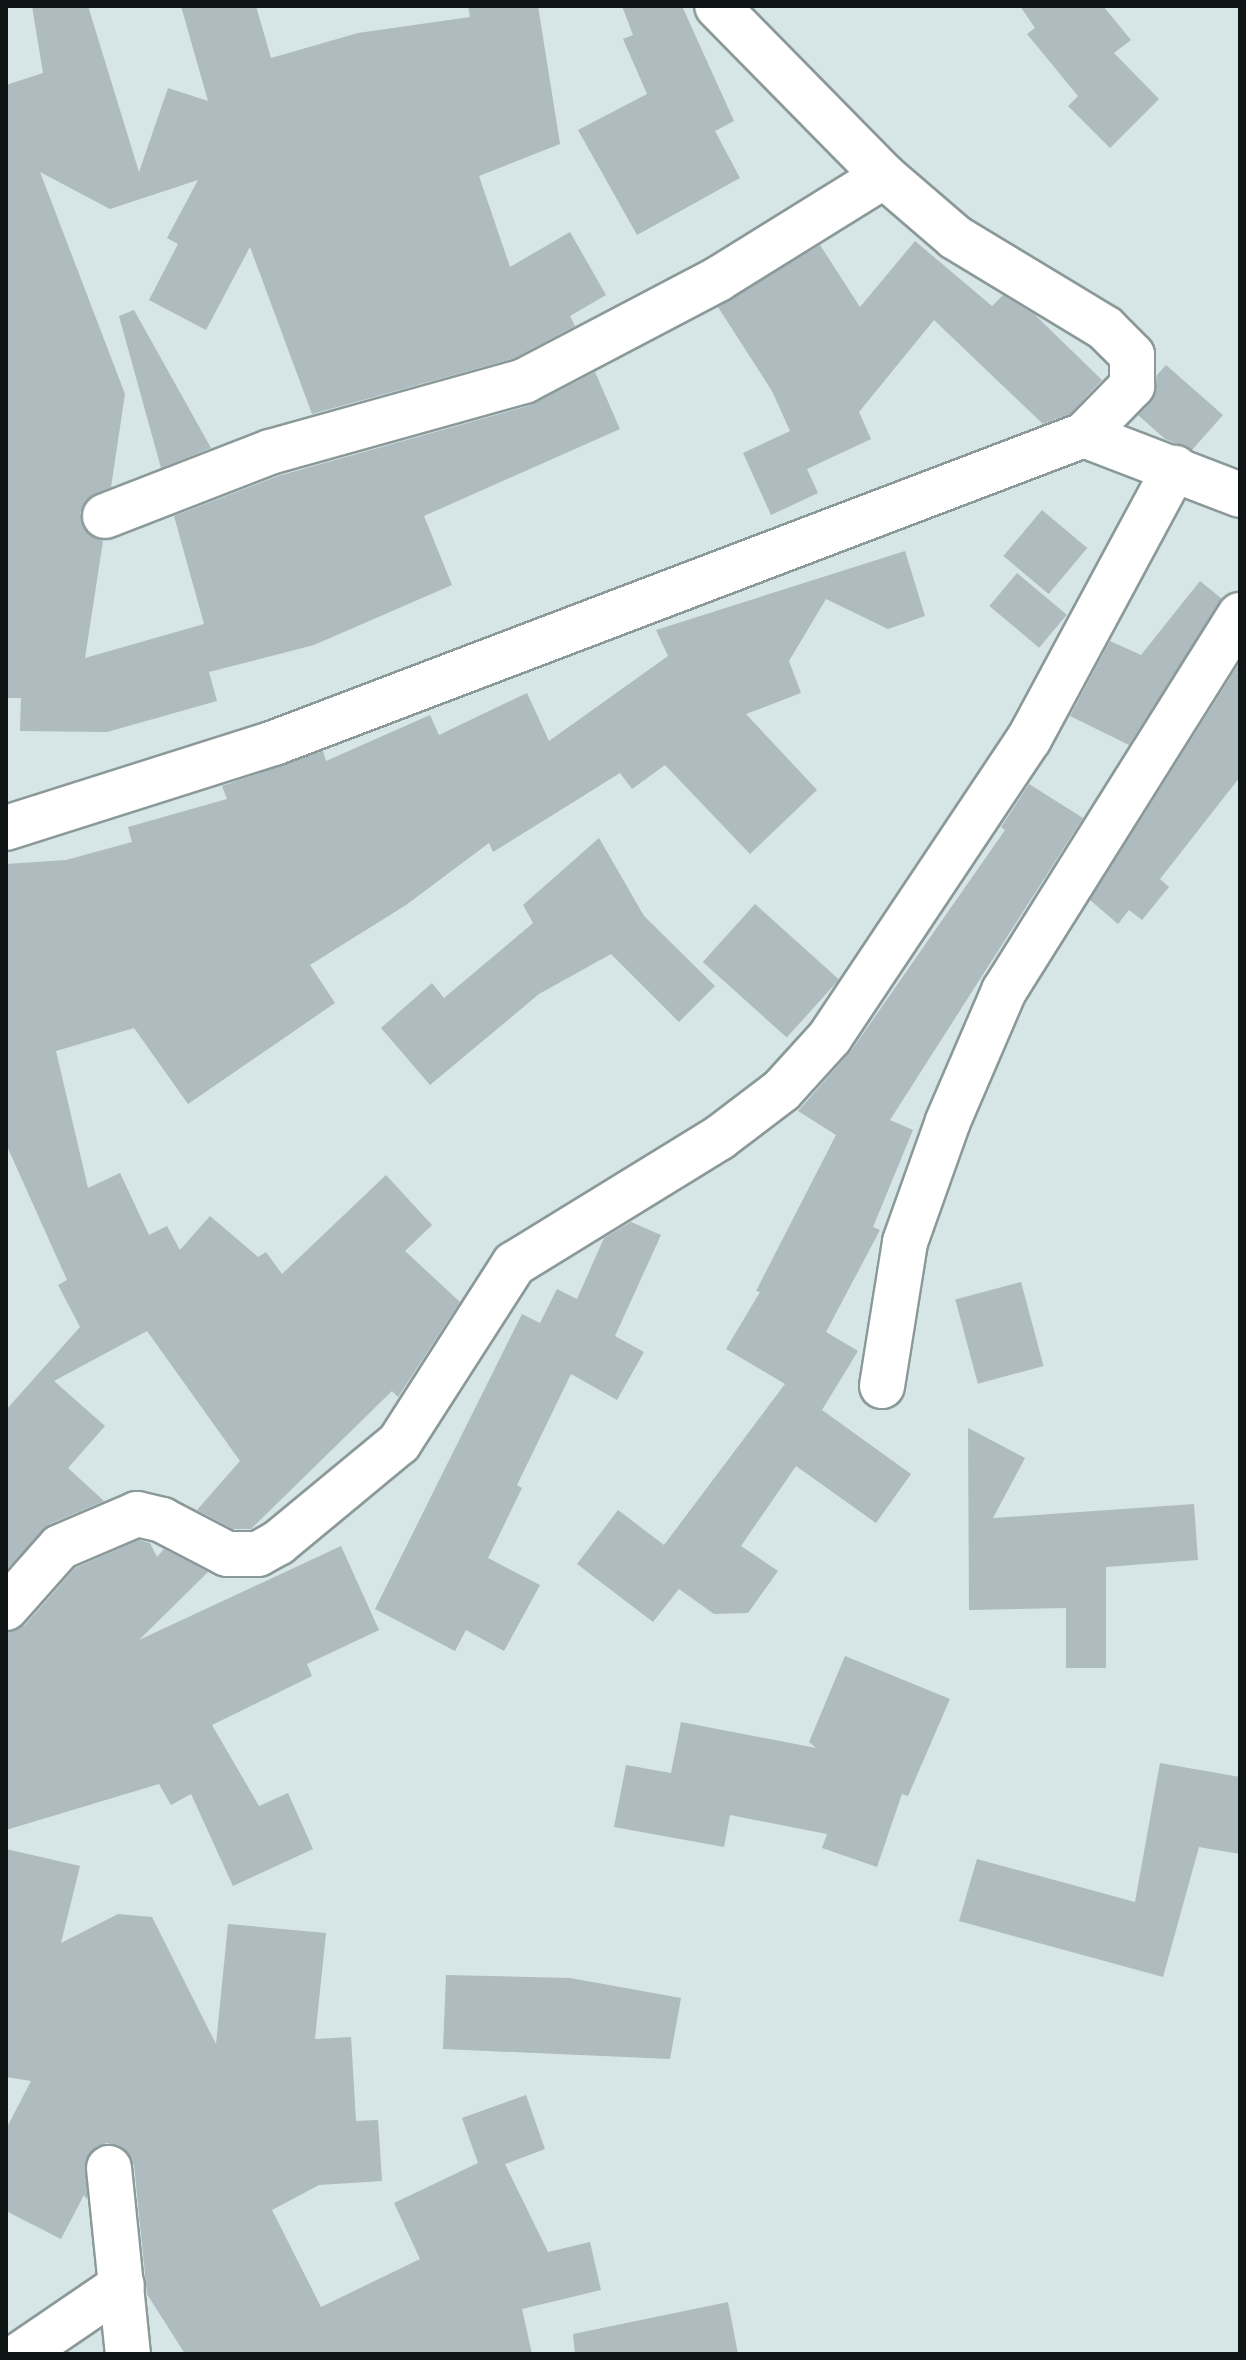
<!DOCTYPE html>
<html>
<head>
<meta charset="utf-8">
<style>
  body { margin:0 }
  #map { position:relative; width:1246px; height:2360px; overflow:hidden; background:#d6e5e5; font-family:"IBM Plex Sans",sans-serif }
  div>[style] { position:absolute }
  .building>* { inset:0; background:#aebbbf; transform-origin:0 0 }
  .roads { filter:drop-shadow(2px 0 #8b9999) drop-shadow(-2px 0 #8b9999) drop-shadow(0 2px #8b9999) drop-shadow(0 -2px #8b9999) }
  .street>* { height:44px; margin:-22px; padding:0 22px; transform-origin:22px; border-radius:22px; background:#fff }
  span { translate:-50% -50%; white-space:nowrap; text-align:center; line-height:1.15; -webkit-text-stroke:7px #e3f3f2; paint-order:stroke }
  .frame { position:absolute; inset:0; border:8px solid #0f1514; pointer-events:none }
</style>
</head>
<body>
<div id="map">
  <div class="building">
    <i style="clip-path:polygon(32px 6px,88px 6px,139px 172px,168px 88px,208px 101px,181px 6px,256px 6px,271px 58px,358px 33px,470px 17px,468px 6px,538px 6px,560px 144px,479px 176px,510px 267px,570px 232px,606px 295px,570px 316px,575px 326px,515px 358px,312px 414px,250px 247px,206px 330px,149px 300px,178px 244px,167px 238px,198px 180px,110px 209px,40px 172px,125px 394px,111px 487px,86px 500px,80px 513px,89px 535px,103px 541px,85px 658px,204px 624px,174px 516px,278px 476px,531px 405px,595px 372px,620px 429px,424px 516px,452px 585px,314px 645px,209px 672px,217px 701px,107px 732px,20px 731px,21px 698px,6px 698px,6px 85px,43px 73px)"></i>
    <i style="clip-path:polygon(622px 6px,682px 6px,734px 121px,715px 131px,740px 178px,637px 235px,578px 130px,647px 94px,623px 39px,633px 35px)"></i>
    <i style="clip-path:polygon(1020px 6px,1103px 6px,1131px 40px,1114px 53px,1159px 99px,1110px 148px,1068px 106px,1078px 96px,1027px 34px,1035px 28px)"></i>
    <i style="clip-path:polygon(915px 241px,992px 306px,1003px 295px,1034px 314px,1102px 380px,1070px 414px,1043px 424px,934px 320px,859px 412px,871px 439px,807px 469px,818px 493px,771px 515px,743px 453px,790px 431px,772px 391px,718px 307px,820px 245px,860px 307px)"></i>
    <i style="clip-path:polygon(134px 310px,211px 448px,161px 468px,119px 316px)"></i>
    <i style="clip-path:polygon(1166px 365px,1223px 415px,1192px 450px,1165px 439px,1138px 415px,1150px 403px,1157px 375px)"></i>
    <i style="left:1042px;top:510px;width:59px;height:60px;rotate:40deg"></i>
    <i style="clip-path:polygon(905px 551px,925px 616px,888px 629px,826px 599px,789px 661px,801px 693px,746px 714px,817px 790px,750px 854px,665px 765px,632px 789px,620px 773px,493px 852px,489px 843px,406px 905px,310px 965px,335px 1003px,188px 1104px,134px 1028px,56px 1051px,88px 1188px,120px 1173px,149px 1235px,167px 1226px,180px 1250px,210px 1216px,258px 1257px,266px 1252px,282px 1274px,386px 1175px,432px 1225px,405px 1251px,460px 1302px,398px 1397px,392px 1391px,251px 1529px,233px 1529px,197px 1510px,240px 1461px,147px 1331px,54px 1381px,105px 1426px,68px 1468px,104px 1501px,50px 1524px,6px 1570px,6px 1410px,80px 1327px,58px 1285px,67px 1280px,6px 1144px,6px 864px,66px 860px,132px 842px,128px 827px,227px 799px,222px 786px,323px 751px,326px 761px,430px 715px,439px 735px,527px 693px,549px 741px,668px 656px,656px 630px)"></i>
    <i style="left:1017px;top:573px;width:65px;height:43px;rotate:40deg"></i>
    <i style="clip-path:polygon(1200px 581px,1222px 599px,1129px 745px,1070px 716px,1110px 641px,1141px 655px)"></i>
    <i style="clip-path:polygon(1240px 662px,1240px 777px,1160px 879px,1169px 887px,1142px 920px,1129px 910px,1118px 924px,1090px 900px)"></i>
    <i style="clip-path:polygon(1029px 784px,1083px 818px,890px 1120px,913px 1130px,873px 1227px,880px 1230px,826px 1332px,858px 1351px,822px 1410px,911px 1474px,876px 1523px,796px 1466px,741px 1546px,778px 1571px,748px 1613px,714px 1614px,679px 1589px,653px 1622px,577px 1564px,618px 1510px,664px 1545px,785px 1384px,726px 1349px,760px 1292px,756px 1291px,836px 1135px,798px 1111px,851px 1051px,1005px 830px,1001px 827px)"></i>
    <i style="clip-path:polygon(599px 838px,644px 916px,715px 986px,679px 1022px,611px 954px,539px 994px,430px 1085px,381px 1028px,432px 983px,444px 998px,533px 923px,523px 905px)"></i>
    <i style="left:755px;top:904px;width:113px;height:78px;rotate:42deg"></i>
    <i style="clip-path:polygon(631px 1222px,661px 1235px,615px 1336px,644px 1352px,617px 1400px,571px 1374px,517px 1485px,522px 1488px,488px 1558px,540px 1585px,504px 1651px,466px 1630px,455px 1651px,375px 1609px,522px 1314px,540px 1323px,557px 1289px,577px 1299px,604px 1238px)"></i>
    <i style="left:1021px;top:1282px;width:87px;height:68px;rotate:75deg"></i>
    <i style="clip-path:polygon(968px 1428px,1025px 1458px,993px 1518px,1194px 1504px,1198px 1560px,1106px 1567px,1106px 1668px,1066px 1668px,1066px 1608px,969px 1610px)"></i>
    <i style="clip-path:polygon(139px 1540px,150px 1543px,157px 1557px,164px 1549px,208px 1572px,139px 1640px,341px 1546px,379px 1630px,307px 1664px,312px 1676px,212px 1725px,259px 1806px,288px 1793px,313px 1849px,233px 1886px,191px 1794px,171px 1805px,159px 1784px,6px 1830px,6px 1632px,25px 1625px,75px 1568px)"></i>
    <i style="clip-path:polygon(845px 1656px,950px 1699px,908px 1796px,902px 1794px,877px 1867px,822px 1848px,827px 1834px,730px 1815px,724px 1847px,614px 1827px,626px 1765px,671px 1773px,681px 1722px,816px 1748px,809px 1742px)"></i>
    <i style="clip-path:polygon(1160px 1763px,1240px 1777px,1240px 1854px,1199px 1847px,1163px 1977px,959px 1921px,977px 1859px,1135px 1902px)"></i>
    <i style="clip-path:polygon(6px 1849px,80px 1866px,61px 1943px,118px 1914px,152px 1917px,216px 2044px,228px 1924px,326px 1933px,315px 2039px,351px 2037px,356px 2121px,378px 2120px,382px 2181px,319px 2185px,272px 2210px,321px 2307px,420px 2259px,394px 2203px,478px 2163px,462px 2118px,526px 2095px,545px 2149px,505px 2164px,548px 2252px,590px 2242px,601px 2290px,522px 2309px,532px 2354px,185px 2354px,147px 2294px,134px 2165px,120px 2146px,106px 2143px,87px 2157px,87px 2200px,84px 2195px,61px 2239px,6px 2211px,6px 2129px,31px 2081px,6px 2077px)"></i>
    <i style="clip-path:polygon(446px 1975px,570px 1978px,681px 1998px,670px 2059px,443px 2049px)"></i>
    <i style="clip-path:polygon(728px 2302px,738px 2354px,575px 2354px,573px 2334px)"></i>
  </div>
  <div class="roads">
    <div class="street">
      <i style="left:1084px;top:435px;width:167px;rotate:21deg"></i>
      <i style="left:105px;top:516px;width:177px;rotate:-21.2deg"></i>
      <i style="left:270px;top:452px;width:264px;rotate:-15.6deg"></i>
      <i style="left:524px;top:381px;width:219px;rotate:-27.7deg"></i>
      <i style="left:718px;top:279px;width:195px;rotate:-31.8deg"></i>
      <i style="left:6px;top:828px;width:281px;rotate:-17.6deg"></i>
      <i style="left:274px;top:743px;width:867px;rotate:-20.82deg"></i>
      <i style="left:1084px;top:435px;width:69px;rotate:-45.6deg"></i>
      <i style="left:1132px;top:386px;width:31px;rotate:-90deg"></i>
      <i style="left:1132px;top:355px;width:38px;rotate:-135deg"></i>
      <i style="left:1105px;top:328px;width:175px;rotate:-148.8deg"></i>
      <i style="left:955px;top:237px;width:94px;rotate:-139.3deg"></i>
      <i style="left:884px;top:176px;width:238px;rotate:-134.5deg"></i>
      <i style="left:882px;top:1386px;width:146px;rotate:-80.9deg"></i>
      <i style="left:905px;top:1242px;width:128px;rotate:-70.4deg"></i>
      <i style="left:948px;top:1121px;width:142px;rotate:-66.7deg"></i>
      <i style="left:1004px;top:991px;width:444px;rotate:-57.9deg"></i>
      <i style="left:6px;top:1608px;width:81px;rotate:-48.5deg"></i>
      <i style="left:60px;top:1547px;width:84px;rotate:-23.2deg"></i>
      <i style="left:137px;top:1514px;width:26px;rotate:13deg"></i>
      <i style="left:162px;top:1520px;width:73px;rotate:27.6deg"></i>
      <i style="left:227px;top:1554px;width:31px"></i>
      <i style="left:258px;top:1554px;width:23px;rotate:-29deg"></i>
      <i style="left:278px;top:1543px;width:157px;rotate:-39.6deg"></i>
      <i style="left:399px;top:1443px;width:213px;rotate:-57.3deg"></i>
      <i style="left:514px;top:1264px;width:241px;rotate:-31.6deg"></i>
      <i style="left:719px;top:1138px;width:79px;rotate:-37.3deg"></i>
      <i style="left:782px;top:1090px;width:72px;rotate:-47.8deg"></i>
      <i style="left:830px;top:1037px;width:358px;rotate:-56.3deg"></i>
      <i style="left:1029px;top:739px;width:308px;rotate:-61.7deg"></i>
      <i style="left:109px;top:2168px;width:187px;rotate:84.2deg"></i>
      <i style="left:21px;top:2354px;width:122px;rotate:-34.3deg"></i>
    </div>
  </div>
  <div class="frame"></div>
</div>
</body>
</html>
